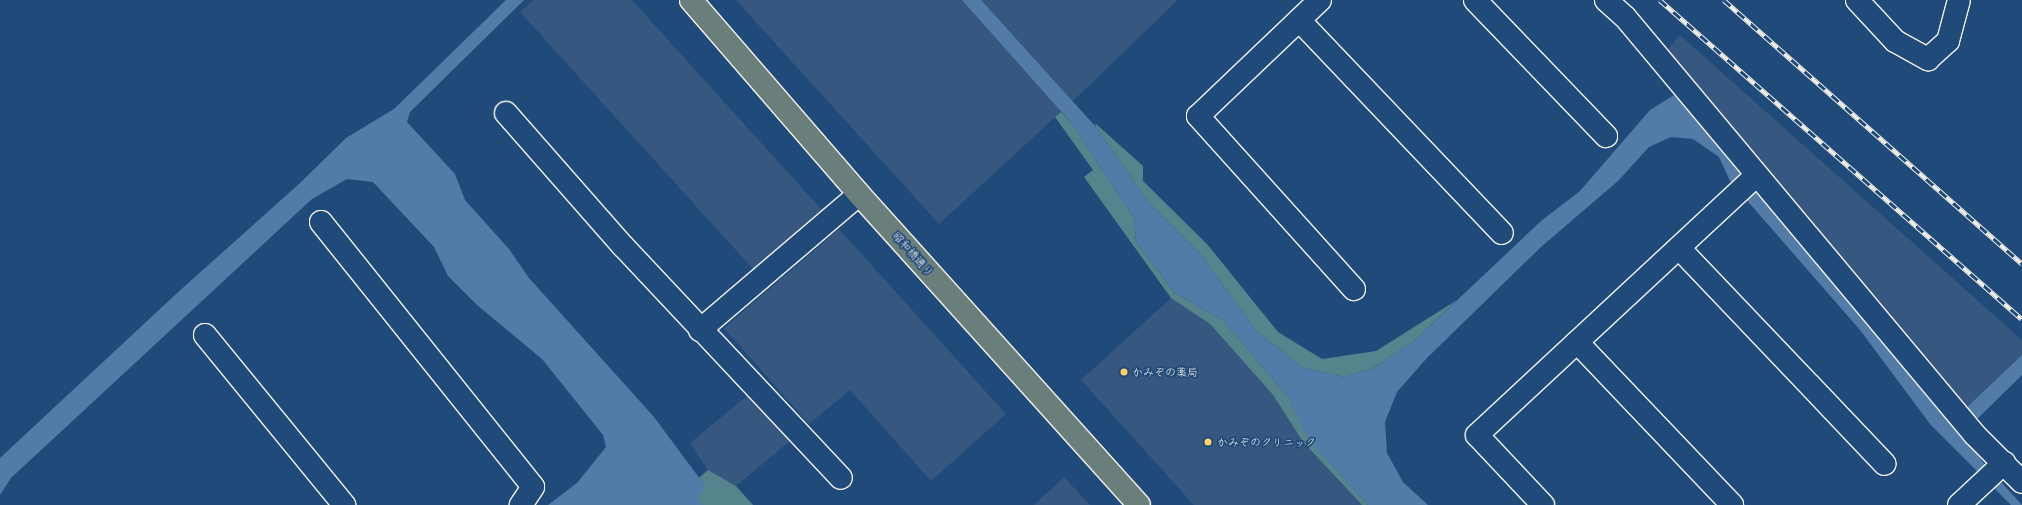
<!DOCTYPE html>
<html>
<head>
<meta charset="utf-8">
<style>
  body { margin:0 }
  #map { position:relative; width:2022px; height:505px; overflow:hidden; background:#1f4a7a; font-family:Delius,"Klee One",sans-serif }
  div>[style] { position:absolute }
  .built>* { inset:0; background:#365780 }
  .green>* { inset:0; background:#55848d }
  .water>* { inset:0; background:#527ba7 }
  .roads { filter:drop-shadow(1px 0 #f4f1e8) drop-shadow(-1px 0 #f4f1e8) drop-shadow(0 1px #f4f1e8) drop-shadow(0 -1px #f4f1e8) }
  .minor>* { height:22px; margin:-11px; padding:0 11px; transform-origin:11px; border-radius:11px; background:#1f4a7a }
  .major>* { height:22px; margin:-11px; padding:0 11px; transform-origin:11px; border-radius:11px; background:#6a7f7c }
  .rail>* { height:4.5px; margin-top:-2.25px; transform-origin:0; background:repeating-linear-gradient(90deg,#1f4a7a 0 9px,#f4f1e8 0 18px); box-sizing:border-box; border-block:1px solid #f4f1e8 }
  .dots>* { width:11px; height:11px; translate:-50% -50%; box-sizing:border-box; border:2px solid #1f4a7a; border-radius:50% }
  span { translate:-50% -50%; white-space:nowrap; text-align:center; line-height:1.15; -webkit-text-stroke:3.5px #1f4a7a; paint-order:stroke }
  .street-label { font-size:11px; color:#f4f1e8 }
  .poi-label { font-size:11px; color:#f4f1e8 }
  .left { translate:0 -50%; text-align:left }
</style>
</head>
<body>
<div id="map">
  <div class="built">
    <i style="clip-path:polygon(534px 0,632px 0,822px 210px,753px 269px,520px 12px)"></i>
    <i style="clip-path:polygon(736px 0,1178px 0,1075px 99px,939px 224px)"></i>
    <i style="clip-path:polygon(1680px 35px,2022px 340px,2022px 355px,1966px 408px,1666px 51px)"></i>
    <i style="clip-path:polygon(839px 229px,1006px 414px,931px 481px,850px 390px,809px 424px,724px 328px)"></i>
    <i style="clip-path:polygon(1171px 298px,1210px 324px,1273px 395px,1303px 442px,1362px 505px,1194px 505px,1081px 380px)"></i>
    <i style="clip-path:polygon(748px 395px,790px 441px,736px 486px,708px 470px,690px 443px)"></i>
    <i style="clip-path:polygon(1064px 477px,1090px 505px,1034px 505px)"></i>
  </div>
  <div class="green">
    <i style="clip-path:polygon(1061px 112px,1073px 125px,1134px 218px,1136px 242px,1175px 293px,1223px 320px,1289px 398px,1308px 438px,1368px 505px,1362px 505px,1303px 442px,1273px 395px,1210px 324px,1171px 298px,1084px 177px,1093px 170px,1055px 117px)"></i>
    <i style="clip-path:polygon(1095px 123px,1143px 166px,1143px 181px,1207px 244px,1278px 332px,1322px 359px,1376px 351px,1457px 300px,1413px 342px,1373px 368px,1345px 377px,1303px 368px,1256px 331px,1201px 255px,1148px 202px,1096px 127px)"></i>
    <i style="clip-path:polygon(708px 470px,736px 486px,753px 505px,668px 505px)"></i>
  </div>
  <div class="water">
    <i style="clip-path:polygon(506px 0,524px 0,410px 112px,407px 122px,455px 174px,465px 200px,509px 249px,529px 278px,654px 417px,706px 487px,697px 498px,703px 505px,548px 505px,577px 483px,606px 447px,603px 435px,542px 359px,477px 305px,448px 276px,434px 247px,373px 182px,347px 179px,312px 199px,11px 478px,0 495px,0 458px,176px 294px,300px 183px,346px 138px,394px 109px)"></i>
    <i style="clip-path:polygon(962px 0,981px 0,1096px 127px,1148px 202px,1201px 255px,1256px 331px,1303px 368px,1345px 377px,1373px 368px,1413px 342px,1541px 221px,1580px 191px,1650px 110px,1674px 95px,1966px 408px,2022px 355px,2022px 375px,1966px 430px,1967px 437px,1982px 461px,2022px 505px,2011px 505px,1930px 424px,1860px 330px,1730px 181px,1719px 157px,1693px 139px,1671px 137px,1649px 147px,1618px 181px,1541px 247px,1427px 358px,1397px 392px,1385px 422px,1387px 453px,1403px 482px,1428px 505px,1368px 505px,1307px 438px,1289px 398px,1223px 320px,1175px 293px,1136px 242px,1134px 218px,1073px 125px)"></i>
  </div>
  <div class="roads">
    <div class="minor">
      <i style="left:1320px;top:0;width:168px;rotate:136.4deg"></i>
      <i style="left:1198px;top:116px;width:233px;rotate:48deg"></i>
      <i style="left:1475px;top:0;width:189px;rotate:46.1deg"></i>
      <i style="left:1606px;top:0;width:25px;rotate:42deg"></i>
      <i style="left:1625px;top:17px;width:545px;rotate:50.06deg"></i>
      <i style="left:1975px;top:435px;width:66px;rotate:45deg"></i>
      <i style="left:1857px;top:0;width:56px;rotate:47.2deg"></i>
      <i style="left:1895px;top:41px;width:38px;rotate:29deg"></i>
      <i style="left:1928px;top:59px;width:27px;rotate:-42deg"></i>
      <i style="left:1948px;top:41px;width:42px;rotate:-75deg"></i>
      <i style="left:1299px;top:20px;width:294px;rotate:46.4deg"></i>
      <i style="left:506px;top:113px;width:177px;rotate:48.7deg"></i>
      <i style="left:623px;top:246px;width:318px;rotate:46.8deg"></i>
      <i style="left:321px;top:222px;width:339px;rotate:51.3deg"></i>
      <i style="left:533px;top:487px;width:22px;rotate:124deg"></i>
      <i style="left:1679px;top:248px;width:298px;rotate:46.4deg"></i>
      <i style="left:700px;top:330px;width:209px;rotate:-40.5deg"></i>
      <i style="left:205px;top:335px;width:220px;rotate:50.7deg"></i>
      <i style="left:1577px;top:342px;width:225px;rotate:46.4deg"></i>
      <i style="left:1543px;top:505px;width:96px;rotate:-133.3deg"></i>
      <i style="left:1477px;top:435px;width:382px;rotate:-42.9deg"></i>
      <i style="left:1959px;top:505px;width:62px;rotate:-43deg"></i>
    </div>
    <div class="major">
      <i style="left:691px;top:0;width:257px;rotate:49.1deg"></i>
      <i style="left:859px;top:194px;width:418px;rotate:48deg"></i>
    </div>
  </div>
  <div class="rail">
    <i style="left:1660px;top:0;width:482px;rotate:41.4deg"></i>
    <i style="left:1724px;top:0;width:398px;rotate:41.5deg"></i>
  </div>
  <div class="dots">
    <i style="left:1124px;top:372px;background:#ffd166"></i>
    <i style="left:1208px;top:442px;background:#ffd166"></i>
  </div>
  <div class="street-label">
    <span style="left:913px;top:254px;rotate:48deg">昭和橋通り</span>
  </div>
  <div class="poi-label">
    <span class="left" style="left:1132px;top:372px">かみぞの薬局</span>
    <span class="left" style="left:1217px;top:442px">かみぞのクリニック</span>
  </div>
</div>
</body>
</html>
